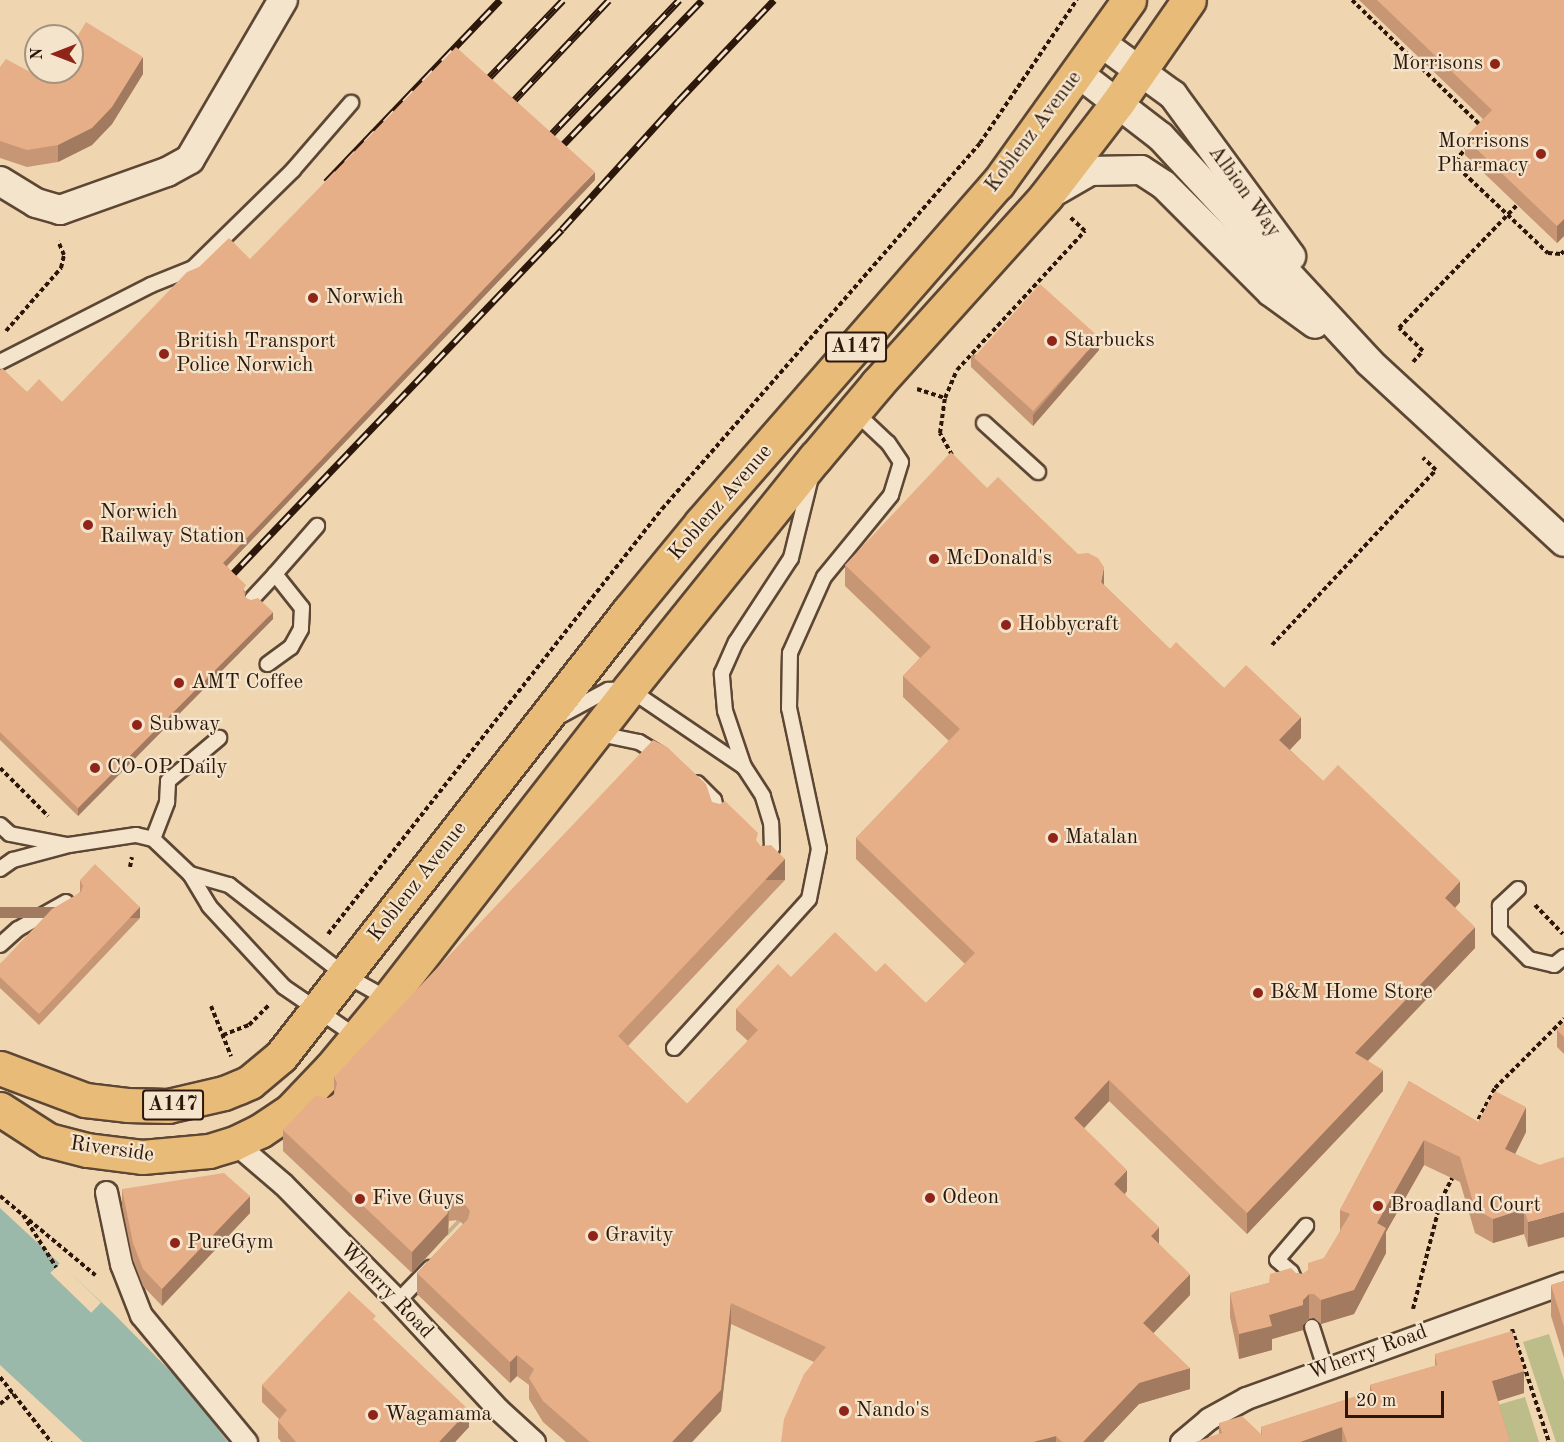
<!DOCTYPE html>
<html>
<head>
<meta charset="utf-8">
<style>
  body { margin:0 }
  #map { position:relative; width:1564px; height:1442px; overflow:hidden; background:#efd6b1; font-family:"Old Standard TT",serif }
  div>[style] { position:absolute }
  .green>* { inset:0; background:#bdbd89 }
  .water>* { inset:0; background:#9ab9aa }
  .pier>* { inset:0; background:#efd6b1; transform-origin:0 0 }
  .pedestrian-tunnel>* { height:21px; margin-top:-10.5px; transform-origin:0; background:repeating-linear-gradient(90deg,#c8b090 0 21px,transparent 0 31px) }
  .path>* { height:4px; margin-top:-2px; transform-origin:0; background:repeating-linear-gradient(90deg,#2c170a 0 4.5px,transparent 0 7.5px) }
  .roads { filter:drop-shadow(2px 0 #5d4734) drop-shadow(-2px 0 #5d4734) drop-shadow(0 2px #5d4734) drop-shadow(0 -2px #5d4734) }
  .service>* { height:14px; margin:-7px; padding:0 7px; transform-origin:7px; border-radius:7px; background:#f5e4cc }
  .pedestrian>* { height:21px; margin:-10.5px; padding:0 10.5px; transform-origin:10.5px; border-radius:10.5px; background:#f5e4cc }
  .minor>* { height:28px; margin:-14px; padding:0 14px; transform-origin:14px; border-radius:14px; background:#f5e4cc }
  .primary>* { height:33px; margin:-16.5px; padding:0 16.5px; transform-origin:16.5px; border-radius:16.5px; background:#e8bb78 }
  .rail>* { height:7px; margin-top:-3.5px; transform-origin:0; background:repeating-linear-gradient(90deg,#f5e4cc 0 14px,#2c170a 0 28px); box-sizing:border-box; border-block:2px solid #2c170a }
  .wall>* { inset:0; background:#c79675 }
  .shaded-wall>* { inset:0; background:#a27a5f; transform-origin:0 0 }
  .building>* { inset:0; background:#e7af88; transform-origin:0 0 }
  .dots>* { width:16px; height:16px; translate:-50% -50%; box-sizing:border-box; border:3px solid #f5e4cc; border-radius:50% }
  span { translate:-50% -50%; white-space:nowrap; text-align:center; line-height:1.15; -webkit-text-stroke:4.5px #f5e4cc; paint-order:stroke }
  .shield-label span { padding:2px 4px; background:#f5e4cc; border:2px solid; border-radius:4px; -webkit-text-stroke-width:0 }
  .shield-label { font-size:20px; color:#2c170a; font-weight:700 }
  .poi-label { font-size:21px; color:#2c170a }
  .right { translate:-100% -50%; text-align:right }
  .left { translate:0 -50%; text-align:left }
  .street-label { font-size:21px; color:#2c170a }
  .north { position:absolute; left:24px; top:24px; width:60px; height:60px; box-sizing:border-box; background:#f5e4cc; border:2px solid #a5927e; border-radius:50%; rotate:270deg; font-size:16px; font-weight:700; line-height:24px; text-align:center; color:#2c170a }
  .north::after { content:''; display:block; margin:auto; width:21px; height:27px; background:#8f2418; clip-path:polygon(50% 0,100% 100%,50% 72%,0 100%) }
  .scale { position:absolute; left:1345px; top:1391px; width:99px; height:27px; box-sizing:border-box; border:3px solid #2c170a; border-top:0; padding-left:8px; font-size:18px; line-height:21px; white-space:nowrap; color:#2c170a; -webkit-text-stroke:4px #f5e4cc; paint-order:stroke }
</style>
</head>
<body>
<div id="map">
  <div class="green">
    <i style="clip-path:polygon(1549px 1334px,1564px 1380px,1564px 1442px,1556px 1442px,1523px 1342px)"></i>
    <i style="clip-path:polygon(1525px 1397px,1539px 1442px,1505px 1442px,1494px 1406px)"></i>
  </div>
  <div class="water">
    <i style="clip-path:polygon(0 1208px,112px 1312px,186px 1387px,228px 1442px,83px 1442px,0 1365px)"></i>
  </div>
  <div class="pier">
    <i style="left:60px;top:1263px;width:57px;height:14px;rotate:44deg"></i>
  </div>
  <div class="pedestrian-tunnel">
    <i style="left:429px;top:1204px;width:35px;rotate:43deg"></i>
  </div>
  <div class="path">
    <i style="left:1352px;top:0;width:180px;rotate:44.3deg"></i>
    <i style="left:1468px;top:146px;width:23px;rotate:131deg"></i>
    <i style="left:1453px;top:163px;width:131px;rotate:43.5deg"></i>
    <i style="left:1548px;top:253px;width:13px;rotate:4deg"></i>
    <i style="left:1561px;top:254px;width:4px;rotate:-45deg"></i>
    <i style="left:6px;top:331px;width:84px;rotate:-48.9deg"></i>
    <i style="left:61px;top:268px;width:13px;rotate:-77deg"></i>
    <i style="left:64px;top:255px;width:15px;rotate:-113deg"></i>
    <i style="left:1413px;top:362px;width:15px;rotate:-48deg"></i>
    <i style="left:1423px;top:351px;width:33px;rotate:-136deg"></i>
    <i style="left:1399px;top:328px;width:170px;rotate:-46.2deg"></i>
    <i style="left:917px;top:389px;width:29px;rotate:18deg"></i>
    <i style="left:952px;top:455px;width:25px;rotate:-119deg"></i>
    <i style="left:940px;top:433px;width:35px;rotate:-82deg"></i>
    <i style="left:945px;top:398px;width:30px;rotate:-67deg"></i>
    <i style="left:957px;top:370px;width:189px;rotate:-47.4deg"></i>
    <i style="left:1085px;top:231px;width:21px;rotate:-137deg"></i>
    <i style="left:1272px;top:645px;width:240px;rotate:-46.9deg"></i>
    <i style="left:1436px;top:470px;width:18px;rotate:-137deg"></i>
    <i style="left:0;top:768px;width:68px;rotate:45deg"></i>
    <i style="left:130px;top:867px;width:10px;rotate:-79deg"></i>
    <i style="left:1535px;top:905px;width:40px;rotate:46deg"></i>
    <i style="left:328px;top:934px;width:541px;rotate:-51.84deg"></i>
    <i style="left:662px;top:509px;width:485px;rotate:-49deg"></i>
    <i style="left:980px;top:143px;width:173px;rotate:-55.9deg"></i>
    <i style="left:211px;top:1006px;width:54px;rotate:68.2deg"></i>
    <i style="left:223px;top:1035px;width:28px;rotate:-21deg"></i>
    <i style="left:249px;top:1025px;width:28px;rotate:-45deg"></i>
    <i style="left:1475px;top:1126px;width:43px;rotate:-62.2deg"></i>
    <i style="left:1495px;top:1088px;width:98px;rotate:-45deg"></i>
    <i style="left:0;top:1196px;width:124px;rotate:39.7deg"></i>
    <i style="left:23px;top:1215px;width:62px;rotate:57.6deg"></i>
    <i style="left:1413px;top:1309px;width:113px;rotate:-75.6deg"></i>
    <i style="left:1441px;top:1200px;width:25px;rotate:-63deg"></i>
    <i style="left:1512px;top:1329px;width:119px;rotate:71.9deg"></i>
    <i style="left:0;top:1377px;width:83px;rotate:51.9deg"></i>
    <i style="left:0;top:1404px;width:17px;rotate:-40deg"></i>
  </div>
  <div class="roads">
    <div class="service">
      <i style="left:0;top:362px;width:169px;rotate:-27deg"></i>
      <i style="left:151px;top:285px;width:45px;rotate:-22deg"></i>
      <i style="left:193px;top:268px;width:140px;rotate:-44.4deg"></i>
      <i style="left:293px;top:170px;width:89px;rotate:-49.1deg"></i>
      <i style="left:984px;top:423px;width:73px;rotate:42.2deg"></i>
      <i style="left:275px;top:574px;width:64px;rotate:-48.8deg"></i>
      <i style="left:252px;top:599px;width:34px;rotate:-47deg"></i>
      <i style="left:275px;top:574px;width:43px;rotate:51.5deg"></i>
      <i style="left:302px;top:608px;width:21px;rotate:93deg"></i>
      <i style="left:301px;top:629px;width:21px;rotate:119deg"></i>
      <i style="left:291px;top:647px;width:29px;rotate:144deg"></i>
      <i style="left:558px;top:717px;width:57px;rotate:-28.4deg"></i>
      <i style="left:608px;top:690px;width:21px;rotate:-3deg"></i>
      <i style="left:629px;top:689px;width:139px;rotate:34.1deg"></i>
      <i style="left:595px;top:733px;width:45px;rotate:11.6deg"></i>
      <i style="left:639px;top:742px;width:26px;rotate:31deg"></i>
      <i style="left:697px;top:783px;width:24px;rotate:45deg"></i>
      <i style="left:714px;top:800px;width:16px;rotate:76deg"></i>
      <i style="left:0;top:825px;width:13px;rotate:42deg"></i>
      <i style="left:10px;top:834px;width:57px;rotate:11.1deg"></i>
      <i style="left:153px;top:839px;width:40px;rotate:-69deg"></i>
      <i style="left:167px;top:802px;width:21px;rotate:-87deg"></i>
      <i style="left:168px;top:781px;width:67px;rotate:-40.1deg"></i>
      <i style="left:765px;top:860px;width:14px;rotate:-60deg"></i>
      <i style="left:772px;top:848px;width:25px;rotate:-92deg"></i>
      <i style="left:771px;top:823px;width:28px;rotate:-107deg"></i>
      <i style="left:763px;top:796px;width:35px;rotate:-123deg"></i>
      <i style="left:744px;top:767px;width:59px;rotate:-108.7deg"></i>
      <i style="left:725px;top:711px;width:38px;rotate:-95deg"></i>
      <i style="left:722px;top:673px;width:34px;rotate:-66deg"></i>
      <i style="left:736px;top:642px;width:100px;rotate:-56.8deg"></i>
      <i style="left:791px;top:558px;width:83px;rotate:-76.1deg"></i>
      <i style="left:0;top:869px;width:16px;rotate:-35deg"></i>
      <i style="left:13px;top:860px;width:58px;rotate:-15deg"></i>
      <i style="left:69px;top:845px;width:68px;rotate:-8.5deg"></i>
      <i style="left:136px;top:835px;width:17px;rotate:13deg"></i>
      <i style="left:153px;top:839px;width:51px;rotate:43.4deg"></i>
      <i style="left:190px;top:874px;width:37px;rotate:59deg"></i>
      <i style="left:209px;top:906px;width:110px;rotate:47.2deg"></i>
      <i style="left:284px;top:987px;width:88px;rotate:34.4deg"></i>
      <i style="left:190px;top:874px;width:41px;rotate:15.8deg"></i>
      <i style="left:229px;top:885px;width:147px;rotate:37.8deg"></i>
      <i style="left:345px;top:975px;width:49px;rotate:29.2deg"></i>
      <i style="left:1518px;top:889px;width:25px;rotate:137deg"></i>
      <i style="left:1500px;top:906px;width:24px;rotate:90deg"></i>
      <i style="left:1500px;top:930px;width:41px;rotate:45deg"></i>
      <i style="left:1529px;top:959px;width:26px;rotate:13deg"></i>
      <i style="left:1554px;top:965px;width:13px;rotate:-39deg"></i>
      <i style="left:0;top:945px;width:24px;rotate:-42deg"></i>
      <i style="left:18px;top:929px;width:55px;rotate:-29.4deg"></i>
      <i style="left:674px;top:1048px;width:201px;rotate:-47.8deg"></i>
      <i style="left:809px;top:899px;width:51px;rotate:-78.7deg"></i>
      <i style="left:819px;top:849px;width:144px;rotate:-102deg"></i>
      <i style="left:789px;top:708px;width:55px;rotate:-89deg"></i>
      <i style="left:790px;top:653px;width:83px;rotate:-65.9deg"></i>
      <i style="left:824px;top:577px;width:106px;rotate:-50.7deg"></i>
      <i style="left:891px;top:495px;width:34px;rotate:-73deg"></i>
      <i style="left:901px;top:462px;width:23px;rotate:-124deg"></i>
      <i style="left:888px;top:443px;width:45px;rotate:-136.8deg"></i>
      <i style="left:1296px;top:1283px;width:12px;rotate:-114deg"></i>
      <i style="left:1291px;top:1272px;width:18px;rotate:-139deg"></i>
      <i style="left:1277px;top:1260px;width:45px;rotate:-49.5deg"></i>
      <i style="left:398px;top:1301px;width:46px;rotate:-45.9deg"></i>
      <i style="left:1312px;top:1327px;width:43px;rotate:72.4deg"></i>
    </div>
    <div class="pedestrian">
      <i style="left:235px;top:1143px;width:63px;rotate:40.5deg"></i>
      <i style="left:283px;top:1184px;width:164px;rotate:45.5deg"></i>
      <i style="left:398px;top:1301px;width:147px;rotate:47.2deg"></i>
      <i style="left:498px;top:1409px;width:49px;rotate:42.5deg"></i>
      <i style="left:106px;top:1192px;width:74px;rotate:78.2deg"></i>
      <i style="left:121px;top:1264px;width:55px;rotate:68.6deg"></i>
      <i style="left:141px;top:1315px;width:165px;rotate:50.4deg"></i>
      <i style="left:1181px;top:1442px;width:35px;rotate:-40deg"></i>
      <i style="left:1208px;top:1419px;width:43px;rotate:-28.9deg"></i>
      <i style="left:1246px;top:1398px;width:338px;rotate:-19.9deg"></i>
    </div>
    <div class="minor">
      <i style="left:1100px;top:42px;width:90px;rotate:36deg"></i>
      <i style="left:1173px;top:95px;width:200px;rotate:53.8deg"></i>
      <i style="left:1078px;top:73px;width:105px;rotate:37.6deg"></i>
      <i style="left:1161px;top:137px;width:306px;rotate:47.2deg"></i>
      <i style="left:1369px;top:362px;width:265px;rotate:42.7deg"></i>
      <i style="left:0;top:181px;width:42px;rotate:31.4deg"></i>
      <i style="left:36px;top:203px;width:25px;rotate:16deg"></i>
      <i style="left:60px;top:210px;width:114px;rotate:-19.6deg"></i>
      <i style="left:167px;top:172px;width:26px;rotate:-29deg"></i>
      <i style="left:190px;top:159px;width:184px;rotate:-59.7deg"></i>
      <i style="left:1050px;top:194px;width:46px;rotate:-29.9deg"></i>
      <i style="left:1090px;top:171px;width:51px;rotate:-1.1deg"></i>
      <i style="left:1141px;top:170px;width:27px;rotate:33deg"></i>
      <i style="left:1164px;top:185px;width:151px;rotate:45deg"></i>
      <i style="left:1271px;top:292px;width:54px;rotate:36deg"></i>
    </div>
    <div class="primary">
      <i style="left:0;top:1068px;width:91px;rotate:20.6deg"></i>
      <i style="left:85px;top:1100px;width:42px;rotate:6.8deg"></i>
      <i style="left:127px;top:1105px;width:41px;rotate:1.4deg"></i>
      <i style="left:168px;top:1106px;width:57px;rotate:-13.1deg"></i>
      <i style="left:224px;top:1093px;width:16px;rotate:-22deg"></i>
      <i style="left:239px;top:1087px;width:12px;rotate:-24deg"></i>
      <i style="left:250px;top:1082px;width:40px;rotate:-40deg"></i>
      <i style="left:281px;top:1056px;width:564px;rotate:-51.99deg"></i>
      <i style="left:628px;top:612px;width:115px;rotate:-50.6deg"></i>
      <i style="left:701px;top:523px;width:451px;rotate:-48.9deg"></i>
      <i style="left:998px;top:183px;width:225px;rotate:-54.4deg"></i>
      <i style="left:0;top:1109px;width:57px;rotate:32.9deg"></i>
      <i style="left:48px;top:1140px;width:40px;rotate:14.4deg"></i>
      <i style="left:87px;top:1150px;width:55px;rotate:7.3deg"></i>
      <i style="left:142px;top:1157px;width:67px;rotate:-5.1deg"></i>
      <i style="left:209px;top:1151px;width:27px;rotate:-17deg"></i>
      <i style="left:235px;top:1143px;width:28px;rotate:-26deg"></i>
      <i style="left:260px;top:1131px;width:37px;rotate:-34deg"></i>
      <i style="left:291px;top:1110px;width:58px;rotate:-46.4deg"></i>
      <i style="left:331px;top:1068px;width:89px;rotate:-50.4deg"></i>
      <i style="left:388px;top:999px;width:393px;rotate:-52.1deg"></i>
      <i style="left:629px;top:689px;width:297px;rotate:-51.2deg"></i>
      <i style="left:815px;top:458px;width:97px;rotate:-50deg"></i>
      <i style="left:877px;top:384px;width:253px;rotate:-48deg"></i>
      <i style="left:1046px;top:196px;width:118px;rotate:-52.5deg"></i>
      <i style="left:1118px;top:102px;width:124px;rotate:-55.2deg"></i>
    </div>
  </div>
  <div class="rail">
    <i style="left:478px;top:89px;width:123px;rotate:-46.3deg"></i>
    <i style="left:503px;top:112px;width:154px;rotate:-46.6deg"></i>
    <i style="left:540px;top:146px;width:202px;rotate:-46.4deg"></i>
    <i style="left:552px;top:156px;width:216px;rotate:-46.1deg"></i>
    <i style="left:326px;top:182px;width:252px;rotate:-46.3deg"></i>
    <i style="left:222px;top:585px;width:492px;rotate:-46.3deg"></i>
    <i style="left:562px;top:229px;width:174px;rotate:-47.8deg"></i>
    <i style="left:679px;top:100px;width:138px;rotate:-46.5deg"></i>
  </div>
  <div class="wall">
    <i style="clip-path:polygon(1359px 0,1564px 0,1564px 236px,1557px 243px,1465px 155px,1465px 138px,1483px 119px)"></i>
    <i style="clip-path:polygon(0 67px,49px 82px,143px 74px,112px 124px,92px 145px,58px 162px,27px 167px,0 158px)"></i>
    <i style="clip-path:polygon(595px 180px,227px 566px,246px 593px,245px 595px,246px 598px,273px 619px,78px 816px,0 740px,0 370px,27px 392px,62px 402px,250px 259px)"></i>
    <i style="clip-path:polygon(1099px 350px,1033px 426px,971px 367px,971px 355px)"></i>
    <i style="clip-path:polygon(987px 488px,1104px 585px,1170px 649px,1224px 688px,1301px 738px,1290px 750px,1323px 781px,1460px 902px,1455px 908px,1475px 948px,1368px 1061px,1383px 1091px,1247px 1234px,1109px 1101px,1084px 1128px,1127px 1191px,1125px 1194px,1159px 1244px,1190px 1295px,1153px 1333px,1190px 1389px,1139px 1404px,1103px 1442px,781px 1442px,814px 1362px,731px 1324px,721px 1411px,692px 1442px,566px 1442px,543px 1422px,529px 1399px,529px 1385px,517px 1376px,510px 1383px,417px 1294px,417px 1273px,463px 1224px,458px 1220px,449px 1221px,448px 1234px,412px 1273px,283px 1151px,283px 1130px,334px 1095px,334px 1077px,712px 802px,758px 843px,785px 880px,628px 1046px,687px 1104px,748px 1041px,736px 1030px,736px 1009px,791px 977px,876px 972px,926px 1003px,965px 964px,856px 859px,856px 838px,949px 741px,903px 697px,903px 676px,920px 658px,845px 586px,845px 565px)"></i>
    <i style="clip-path:polygon(80px 880px,140px 918px,39px 1025px,0 988px,0 964px,80px 892px)"></i>
    <i style="clip-path:polygon(1564px 1023px,1564px 1054px,1557px 1047px,1557px 1030px)"></i>
    <i style="clip-path:polygon(1409px 1081px,1478px 1122px,1526px 1132px,1515px 1154px,1539px 1165px,1528px 1247px,1524px 1234px,1493px 1243px,1475px 1233px,1460px 1182px,1424px 1165px,1386px 1232px,1386px 1253px,1354px 1314px,1321px 1324px,1314px 1318px,1309px 1319px,1303px 1325px,1303px 1330px,1272px 1339px,1272px 1350px,1239px 1359px,1230px 1317px,1230px 1293px,1269px 1283px,1296px 1273px,1303px 1274px,1324px 1258px,1340px 1232px,1340px 1210px)"></i>
    <i style="clip-path:polygon(122px 1189px,250px 1213px,162px 1306px,143px 1286px,133px 1260px,122px 1206px)"></i>
    <i style="clip-path:polygon(1564px 1281px,1564px 1358px,1551px 1316px,1551px 1285px)"></i>
    <i style="clip-path:polygon(376px 1322px,469px 1427px,455px 1442px,281px 1442px,278px 1438px,278px 1421px,279px 1419px,262px 1402px,262px 1385px)"></i>
    <i style="clip-path:polygon(1435px 1354px,1524px 1393px,1498px 1401px,1510px 1442px,1196px 1442px,1219px 1434px,1219px 1423px,1261px 1434px,1261px 1427px,1370px 1392px,1370px 1385px,1435px 1366px)"></i>
  </div>
  <div class="shaded-wall">
    <i style="clip-path:polygon(143px 57px,143px 74px,112px 124px,92px 145px,58px 162px,58px 145px)"></i>
    <i style="clip-path:polygon(595px 172px,595px 180px,223px 570px,223px 563px)"></i>
    <i style="clip-path:polygon(1564px 219px,1564px 236px,1557px 243px,1557px 226px)"></i>
    <i style="clip-path:polygon(1099px 338px,1099px 350px,1033px 426px,1033px 415px)"></i>
    <i style="clip-path:polygon(1104px 567px,1104px 588px,1101px 582px)"></i>
    <i style="clip-path:polygon(273px 612px,273px 619px,78px 816px,78px 808px)"></i>
    <i style="clip-path:polygon(1301px 717px,1301px 738px,1279px 761px,1279px 740px)"></i>
    <i style="left:785px;top:859px;width:21px;height:243px;rotate:90deg"></i>
    <i style="clip-path:polygon(1460px 881px,1460px 902px,1445px 919px,1445px 898px)"></i>
    <i style="left:140px;top:907px;width:11px;height:147px;rotate:90deg"></i>
    <i style="clip-path:polygon(1475px 927px,1475px 948px,1355px 1074px,1355px 1053px)"></i>
    <i style="clip-path:polygon(1383px 1070px,1383px 1091px,1247px 1234px,1247px 1213px)"></i>
    <i style="clip-path:polygon(1109px 1080px,1109px 1101px,1074px 1139px,1074px 1118px)"></i>
    <i style="clip-path:polygon(1526px 1107px,1526px 1132px,1505px 1174px,1505px 1149px)"></i>
    <i style="clip-path:polygon(1424px 1140px,1424px 1165px,1386px 1232px,1386px 1253px,1354px 1314px,1321px 1324px,1321px 1300px,1377px 1223px)"></i>
    <i style="clip-path:polygon(1127px 1170px,1127px 1191px,1114px 1205px,1114px 1184px)"></i>
    <i style="clip-path:polygon(250px 1196px,250px 1213px,162px 1306px,162px 1289px)"></i>
    <i style="clip-path:polygon(449px 1200px,448px 1234px,412px 1273px,412px 1252px)"></i>
    <i style="clip-path:polygon(1524px 1209px,1524px 1234px,1493px 1243px,1493px 1219px)"></i>
    <i style="clip-path:polygon(1564px 1212px,1564px 1237px,1528px 1247px,1528px 1222px)"></i>
    <i style="clip-path:polygon(1159px 1227px,1159px 1248px,1151px 1236px)"></i>
    <i style="clip-path:polygon(1190px 1274px,1190px 1295px,1143px 1344px,1143px 1323px)"></i>
    <i style="clip-path:polygon(1309px 1294px,1309px 1319px,1303px 1325px,1303px 1300px)"></i>
    <i style="clip-path:polygon(731px 1303px,731px 1324px,721px 1411px,692px 1442px,672px 1442px)"></i>
    <i style="clip-path:polygon(1303px 1305px,1303px 1330px,1272px 1339px,1272px 1350px,1239px 1359px,1239px 1334px,1269px 1315px)"></i>
    <i style="clip-path:polygon(517px 1355px,517px 1376px,510px 1383px,510px 1362px)"></i>
    <i style="clip-path:polygon(1190px 1368px,1190px 1389px,1139px 1404px,1103px 1442px,1083px 1442px,1139px 1383px)"></i>
    <i style="clip-path:polygon(1524px 1371px,1524px 1393px,1492px 1403px,1492px 1381px)"></i>
    <i style="clip-path:polygon(469px 1410px,469px 1427px,455px 1442px,439px 1442px)"></i>
    <i style="clip-path:polygon(1342px 1427px,1342px 1442px,1300px 1442px)"></i>
    <i style="clip-path:polygon(1056px 1436px,1056px 1442px,1033px 1442px)"></i>
  </div>
  <div class="building">
    <i style="clip-path:polygon(1377px 0,1564px 0,1564px 219px,1557px 226px,1465px 138px,1492px 110px)"></i>
    <i style="clip-path:polygon(86px 22px,143px 57px,112px 107px,92px 128px,58px 145px,27px 150px,0 141px,0 67px,6px 59px,49px 82px,55px 72px,72px 72px,72px 45px)"></i>
    <i style="clip-path:polygon(456px 47px,595px 172px,223px 563px,246px 585px,243px 590px,246px 598px,251px 600px,258px 598px,273px 612px,78px 808px,0 732px,0 370px,2px 368px,27px 392px,39px 379px,62px 402px,187px 272px,199px 267px,229px 238px,250px 259px)"></i>
    <i style="left:1040px;top:284px;width:80px;height:99px;rotate:42deg"></i>
    <i style="clip-path:polygon(951px 452px,987px 488px,998px 477px,1078px 554px,1088px 553px,1098px 558px,1104px 567px,1101px 582px,1170px 649px,1176px 642px,1224px 688px,1246px 665px,1301px 717px,1279px 740px,1323px 781px,1338px 765px,1460px 881px,1445px 898px,1475px 927px,1355px 1053px,1383px 1070px,1247px 1213px,1109px 1080px,1074px 1118px,1127px 1170px,1114px 1184px,1159px 1227px,1151px 1236px,1190px 1274px,1143px 1323px,1190px 1368px,1139px 1383px,1083px 1442px,1062px 1442px,1056px 1436px,1033px 1442px,781px 1442px,784px 1419px,804px 1374px,826px 1347px,731px 1303px,721px 1390px,672px 1442px,590px 1442px,543px 1401px,529px 1378px,534px 1369px,517px 1355px,510px 1362px,417px 1273px,468px 1219px,470px 1211px,467px 1207px,458px 1199px,449px 1200px,446px 1205px,448px 1213px,412px 1252px,283px 1130px,316px 1095px,328px 1098px,334px 1095px,337px 1083px,334px 1077px,653px 740px,667px 747px,706px 784px,712px 802px,720px 804px,725px 801px,758px 833px,756px 840px,760px 846px,771px 845px,785px 859px,618px 1036px,687px 1104px,758px 1030px,736px 1009px,778px 964px,791px 977px,835px 932px,876px 972px,885px 963px,926px 1003px,975px 953px,856px 838px,960px 729px,903px 676px,931px 647px,845px 565px)"></i>
    <i style="clip-path:polygon(95px 864px,140px 907px,39px 1014px,0 977px,0 964px,52px 909px,81px 892px,83px 886px,80px 880px)"></i>
    <i style="clip-path:polygon(1564px 1023px,1564px 1037px,1557px 1030px)"></i>
    <i style="clip-path:polygon(1409px 1081px,1478px 1122px,1495px 1091px,1526px 1107px,1505px 1149px,1539px 1165px,1564px 1157px,1564px 1212px,1528px 1222px,1524px 1209px,1493px 1219px,1475px 1209px,1460px 1157px,1424px 1140px,1377px 1223px,1386px 1228px,1354px 1290px,1321px 1300px,1314px 1294px,1309px 1294px,1303px 1300px,1303px 1305px,1269px 1315px,1272px 1326px,1239px 1334px,1230px 1293px,1269px 1283px,1270px 1274px,1291px 1268px,1296px 1273px,1303px 1274px,1308px 1270px,1308px 1263px,1324px 1258px,1350px 1214px,1340px 1210px)"></i>
    <i style="clip-path:polygon(224px 1173px,250px 1196px,162px 1289px,143px 1269px,133px 1243px,122px 1189px)"></i>
    <i style="clip-path:polygon(1564px 1281px,1564px 1327px,1551px 1285px)"></i>
    <i style="clip-path:polygon(349px 1291px,376px 1316px,373px 1319px,469px 1410px,439px 1442px,296px 1442px,278px 1421px,287px 1410px,262px 1385px)"></i>
    <i style="clip-path:polygon(1512px 1331px,1524px 1371px,1492px 1381px,1510px 1442px,1347px 1442px,1342px 1427px,1300px 1442px,1196px 1442px,1222px 1433px,1219px 1423px,1242px 1416px,1262px 1435px,1261px 1427px,1372px 1391px,1370px 1385px,1437px 1365px,1435px 1354px)"></i>
  </div>
  <div class="dots">
    <i style="left:1495px;top:64px;background:#8f2418"></i>
    <i style="left:1541px;top:154px;background:#8f2418"></i>
    <i style="left:313px;top:298px;background:#8f2418"></i>
    <i style="left:1052px;top:341px;background:#8f2418"></i>
    <i style="left:164px;top:354px;background:#8f2418"></i>
    <i style="left:88px;top:525px;background:#8f2418"></i>
    <i style="left:934px;top:559px;background:#8f2418"></i>
    <i style="left:1006px;top:625px;background:#8f2418"></i>
    <i style="left:179px;top:683px;background:#8f2418"></i>
    <i style="left:137px;top:725px;background:#8f2418"></i>
    <i style="left:95px;top:768px;background:#8f2418"></i>
    <i style="left:1053px;top:838px;background:#8f2418"></i>
    <i style="left:1258px;top:993px;background:#8f2418"></i>
    <i style="left:930px;top:1198px;background:#8f2418"></i>
    <i style="left:360px;top:1199px;background:#8f2418"></i>
    <i style="left:1378px;top:1206px;background:#8f2418"></i>
    <i style="left:593px;top:1236px;background:#8f2418"></i>
    <i style="left:175px;top:1243px;background:#8f2418"></i>
    <i style="left:844px;top:1411px;background:#8f2418"></i>
    <i style="left:373px;top:1415px;background:#8f2418"></i>
  </div>
  <div class="shield-label">
    <span style="left:856px;top:347px">A147</span>
    <span style="left:173px;top:1105px">A147</span>
  </div>
  <div class="poi-label">
    <span class="right" style="left:1483px;top:64px">Morrisons</span>
    <span class="right" style="left:1529px;top:154px">Morrisons<br>Pharmacy</span>
    <span class="left" style="left:326px;top:298px">Norwich</span>
    <span class="left" style="left:1064px;top:341px">Starbucks</span>
    <span class="left" style="left:176px;top:354px">British Transport<br>Police Norwich</span>
    <span class="left" style="left:100px;top:525px">Norwich<br>Railway Station</span>
    <span class="left" style="left:946px;top:559px">McDonald's</span>
    <span class="left" style="left:1018px;top:625px">Hobbycraft</span>
    <span class="left" style="left:191px;top:683px">AMT Coffee</span>
    <span class="left" style="left:149px;top:725px">Subway</span>
    <span class="left" style="left:107px;top:768px">CO-OP Daily</span>
    <span class="left" style="left:1065px;top:838px">Matalan</span>
    <span class="left" style="left:1270px;top:993px">B&amp;M Home Store</span>
    <span class="left" style="left:942px;top:1198px">Odeon</span>
    <span class="left" style="left:372px;top:1199px">Five Guys</span>
    <span class="left" style="left:1390px;top:1206px">Broadland Court</span>
    <span class="left" style="left:605px;top:1236px">Gravity</span>
    <span class="left" style="left:187px;top:1243px">PureGym</span>
    <span class="left" style="left:856px;top:1411px">Nando's</span>
    <span class="left" style="left:385px;top:1415px">Wagamama</span>
  </div>
  <div class="street-label">
    <span style="left:1034px;top:132px;rotate:-53deg">Koblenz Avenue</span>
    <span style="left:1244px;top:192px;rotate:54deg">Albion Way</span>
    <span style="left:721px;top:503px;rotate:-49deg">Koblenz Avenue</span>
    <span style="left:418px;top:882px;rotate:-52deg">Koblenz Avenue</span>
    <span style="left:112px;top:1150px;rotate:8deg">Riverside</span>
    <span style="left:386px;top:1291px;rotate:46deg">Wherry Road</span>
    <span style="left:1368px;top:1353px;rotate:-20deg">Wherry Road</span>
  </div>
  <div class="north">N</div>
  <div class="scale">20 m</div>
</div>
</body>
</html>
